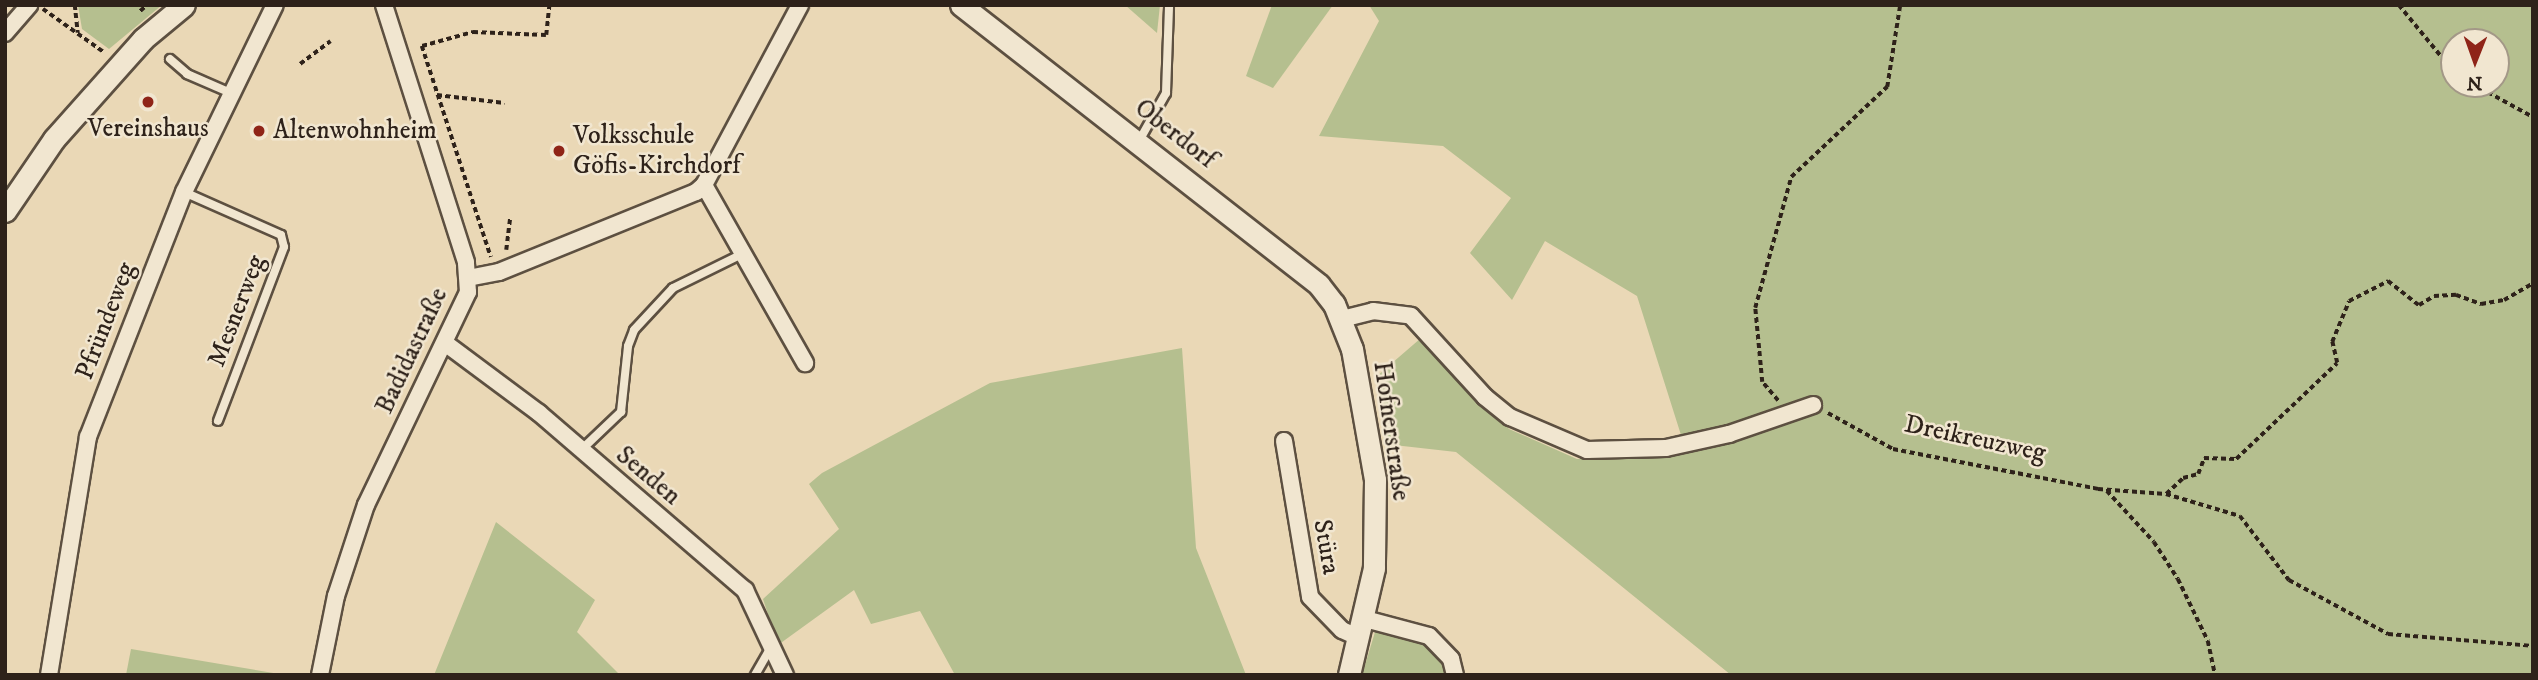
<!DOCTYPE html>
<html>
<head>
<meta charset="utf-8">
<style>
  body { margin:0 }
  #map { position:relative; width:2538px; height:680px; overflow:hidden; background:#ead8b6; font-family:"IM FELL DW Pica",serif }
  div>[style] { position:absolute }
  .green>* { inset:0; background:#b5bf8f }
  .path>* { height:3.5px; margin-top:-1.75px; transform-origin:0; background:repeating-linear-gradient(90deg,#2e221a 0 5px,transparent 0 8.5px) }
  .roads { filter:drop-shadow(2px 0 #5d5041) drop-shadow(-2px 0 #5d5041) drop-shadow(0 2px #5d5041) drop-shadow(0 -2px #5d5041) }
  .service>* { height:8px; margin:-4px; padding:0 4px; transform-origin:4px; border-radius:4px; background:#f1e6d0 }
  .minor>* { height:16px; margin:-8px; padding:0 8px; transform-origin:8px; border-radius:8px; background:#f1e6d0 }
  .secondary>* { height:21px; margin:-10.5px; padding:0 10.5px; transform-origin:10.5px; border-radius:10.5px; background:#f1e6d0 }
  .dots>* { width:19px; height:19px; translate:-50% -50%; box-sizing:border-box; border:4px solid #f1e6d0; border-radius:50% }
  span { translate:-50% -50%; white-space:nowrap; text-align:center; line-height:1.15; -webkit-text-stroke:5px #f1e6d0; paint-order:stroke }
  .poi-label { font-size:26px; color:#2e221a }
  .left { translate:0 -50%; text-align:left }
  .street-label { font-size:26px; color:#2e221a }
  .frame { position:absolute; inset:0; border:7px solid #2e221a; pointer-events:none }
  .north { position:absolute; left:2440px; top:28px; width:70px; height:70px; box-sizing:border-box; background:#f1e6d0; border:2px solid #a39887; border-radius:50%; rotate:181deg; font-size:19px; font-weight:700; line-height:28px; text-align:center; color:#2e221a }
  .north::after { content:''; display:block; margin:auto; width:24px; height:32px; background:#8f2418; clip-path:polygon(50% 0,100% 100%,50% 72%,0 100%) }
</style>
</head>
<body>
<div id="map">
  <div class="green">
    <i style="clip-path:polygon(78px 5px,162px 5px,109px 49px,82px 29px)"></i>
    <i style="clip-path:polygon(1125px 5px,1160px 5px,1157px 33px)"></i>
    <i style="clip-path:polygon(1272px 5px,1333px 5px,1273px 88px,1246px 76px)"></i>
    <i style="clip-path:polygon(evenodd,1369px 5px,2533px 5px,2533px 675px,1731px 675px,1456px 452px,1385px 444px,1377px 376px,1428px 332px,1509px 429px,1577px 459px,1687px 454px,1637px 296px,1545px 241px,1512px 300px,1470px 253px,1511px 198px,1443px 146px,1319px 136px,1379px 21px,1369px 5px,2454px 42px,2496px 42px,2496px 84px,2454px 84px,2454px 42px)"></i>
    <i style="clip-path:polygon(1182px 348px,1196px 548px,1246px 675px,955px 675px,920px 611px,871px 624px,854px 590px,778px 645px,763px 599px,839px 529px,809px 484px,822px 473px,990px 383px)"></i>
    <i style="clip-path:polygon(496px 522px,595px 600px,577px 632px,620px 675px,434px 675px)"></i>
    <i style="clip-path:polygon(1380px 630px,1423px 640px,1445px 664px,1447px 675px,1362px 675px,1375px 632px)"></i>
    <i style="clip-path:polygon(131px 649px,285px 675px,126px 675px)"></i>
  </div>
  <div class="path">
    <i style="left:75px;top:5px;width:28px;rotate:84deg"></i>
    <i style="left:2399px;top:5px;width:87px;rotate:50.6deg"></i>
    <i style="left:43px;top:9px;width:76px;rotate:35.4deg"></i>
    <i style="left:140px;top:11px;width:9px;rotate:-41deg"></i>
    <i style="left:422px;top:46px;width:222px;rotate:71.9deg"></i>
    <i style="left:422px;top:46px;width:53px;rotate:-15.4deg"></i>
    <i style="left:473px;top:32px;width:73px;rotate:2.4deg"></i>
    <i style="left:546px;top:35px;width:30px;rotate:-84deg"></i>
    <i style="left:300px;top:64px;width:38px;rotate:-37deg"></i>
    <i style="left:2473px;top:84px;width:68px;rotate:28.8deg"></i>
    <i style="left:437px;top:95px;width:68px;rotate:6.7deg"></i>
    <i style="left:506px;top:250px;width:31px;rotate:-83deg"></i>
    <i style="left:1778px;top:401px;width:25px;rotate:-130deg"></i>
    <i style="left:1762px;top:382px;width:74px;rotate:-95.4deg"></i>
    <i style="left:1755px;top:308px;width:136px;rotate:-74.6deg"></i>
    <i style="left:1791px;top:177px;width:132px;rotate:-43.2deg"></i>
    <i style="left:1887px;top:87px;width:83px;rotate:-81deg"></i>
    <i style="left:1828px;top:413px;width:74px;rotate:29deg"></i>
    <i style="left:1893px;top:449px;width:209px;rotate:11deg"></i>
    <i style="left:2098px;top:489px;width:68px;rotate:4.2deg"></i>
    <i style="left:2166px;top:494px;width:77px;rotate:16.6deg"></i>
    <i style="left:2240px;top:516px;width:81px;rotate:52.6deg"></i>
    <i style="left:2289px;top:580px;width:113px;rotate:28.6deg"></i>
    <i style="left:2388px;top:634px;width:145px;rotate:4.7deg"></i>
    <i style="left:2107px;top:491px;width:69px;rotate:47.3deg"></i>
    <i style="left:2154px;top:542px;width:44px;rotate:57deg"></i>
    <i style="left:2178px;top:579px;width:69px;rotate:64.2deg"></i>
    <i style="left:2208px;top:641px;width:35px;rotate:78deg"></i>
    <i style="left:2166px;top:494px;width:23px;rotate:-43deg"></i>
    <i style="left:2183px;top:478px;width:16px;rotate:-15deg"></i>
    <i style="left:2198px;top:474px;width:17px;rotate:-69deg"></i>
    <i style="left:2204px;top:458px;width:32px;rotate:2deg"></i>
    <i style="left:2236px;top:459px;width:139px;rotate:-43.5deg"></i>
    <i style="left:2337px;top:363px;width:22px;rotate:-103deg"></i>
    <i style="left:2332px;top:342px;width:44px;rotate:-67.5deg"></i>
    <i style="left:2349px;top:301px;width:44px;rotate:-27.1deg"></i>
    <i style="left:2388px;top:281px;width:39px;rotate:38deg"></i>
    <i style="left:2419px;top:305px;width:17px;rotate:-31deg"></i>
    <i style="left:2434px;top:296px;width:22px;rotate:-3deg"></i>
    <i style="left:2456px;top:295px;width:27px;rotate:20deg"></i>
    <i style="left:2481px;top:304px;width:23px;rotate:-10deg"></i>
    <i style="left:2504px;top:300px;width:34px;rotate:-30deg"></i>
  </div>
  <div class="roads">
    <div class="service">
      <i style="left:170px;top:59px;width:23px;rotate:41deg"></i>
      <i style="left:187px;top:74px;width:48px;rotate:23.4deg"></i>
      <i style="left:1139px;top:141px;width:55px;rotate:-60.6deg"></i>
      <i style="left:1166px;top:93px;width:88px;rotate:-88deg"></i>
      <i style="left:184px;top:192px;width:106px;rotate:23.9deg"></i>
      <i style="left:281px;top:235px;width:12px;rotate:76deg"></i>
      <i style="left:284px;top:247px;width:186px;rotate:110.8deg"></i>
      <i style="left:580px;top:451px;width:57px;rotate:-43.6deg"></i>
      <i style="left:621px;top:412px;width:66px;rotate:-83.9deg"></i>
      <i style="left:628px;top:346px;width:17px;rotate:-69deg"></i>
      <i style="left:634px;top:330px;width:57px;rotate:-47.1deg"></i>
      <i style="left:673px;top:288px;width:77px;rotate:-26.2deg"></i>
      <i style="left:755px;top:675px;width:34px;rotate:-60deg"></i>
    </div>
    <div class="minor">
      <i style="left:5px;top:33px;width:37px;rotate:-49deg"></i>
      <i style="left:704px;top:185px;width:205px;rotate:60.4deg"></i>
      <i style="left:468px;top:278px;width:32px;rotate:-11deg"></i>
      <i style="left:499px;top:272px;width:213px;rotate:-22.1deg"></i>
      <i style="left:696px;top:192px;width:11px;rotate:-41deg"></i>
      <i style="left:704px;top:185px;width:204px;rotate:-61.9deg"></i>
      <i style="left:1342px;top:319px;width:32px;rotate:-14deg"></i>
      <i style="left:1373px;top:311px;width:38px;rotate:7deg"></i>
      <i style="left:1411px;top:316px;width:110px;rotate:47.6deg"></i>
      <i style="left:1485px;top:397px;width:32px;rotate:39deg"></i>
      <i style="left:1510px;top:417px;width:84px;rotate:23.2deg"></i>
      <i style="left:1587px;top:450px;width:79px;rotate:-1.5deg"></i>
      <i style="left:1666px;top:448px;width:65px;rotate:-12.5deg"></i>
      <i style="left:1729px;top:434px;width:89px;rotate:-19deg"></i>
      <i style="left:445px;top:343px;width:117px;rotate:36.7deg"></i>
      <i style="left:539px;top:413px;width:272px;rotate:40.7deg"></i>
      <i style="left:745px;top:590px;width:94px;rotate:64.8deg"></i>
      <i style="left:1284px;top:441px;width:158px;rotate:80.5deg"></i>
      <i style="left:1310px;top:597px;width:46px;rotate:45.9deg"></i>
      <i style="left:1342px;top:630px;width:20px;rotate:24deg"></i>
      <i style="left:1365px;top:619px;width:66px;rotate:14.9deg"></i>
      <i style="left:1429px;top:636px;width:32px;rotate:46deg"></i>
      <i style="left:1451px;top:659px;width:16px;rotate:76deg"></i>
      <i style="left:49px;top:675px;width:241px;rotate:-80.7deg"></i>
      <i style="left:88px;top:437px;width:263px;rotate:-68.6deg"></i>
      <i style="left:184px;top:192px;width:208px;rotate:-64.1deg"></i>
      <i style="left:320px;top:675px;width:81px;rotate:-78.6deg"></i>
      <i style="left:336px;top:596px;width:96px;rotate:-71.8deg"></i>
      <i style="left:366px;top:505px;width:236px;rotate:-64.4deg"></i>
      <i style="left:468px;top:292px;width:30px;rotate:-94deg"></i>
      <i style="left:466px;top:262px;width:270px;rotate:-107.7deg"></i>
    </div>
    <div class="secondary">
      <i style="left:961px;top:5px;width:454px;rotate:38deg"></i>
      <i style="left:1319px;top:285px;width:24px;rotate:52deg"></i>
      <i style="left:1334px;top:304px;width:48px;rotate:68.2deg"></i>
      <i style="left:1352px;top:349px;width:133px;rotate:80deg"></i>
      <i style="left:1375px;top:480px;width:88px;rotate:90.7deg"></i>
      <i style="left:1374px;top:568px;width:110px;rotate:103.2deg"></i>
      <i style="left:5px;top:211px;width:87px;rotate:-55.8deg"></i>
      <i style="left:54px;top:139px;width:134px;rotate:-48.3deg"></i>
      <i style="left:143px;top:39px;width:53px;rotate:-39.7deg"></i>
    </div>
  </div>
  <div class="dots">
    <i style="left:148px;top:102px;background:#8f2418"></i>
    <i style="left:259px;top:131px;background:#8f2418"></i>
    <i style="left:559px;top:151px;background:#8f2418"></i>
  </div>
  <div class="poi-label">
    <span style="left:148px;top:129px">Vereinshaus</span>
    <span class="left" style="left:273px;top:131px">Altenwohnheim</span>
    <span class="left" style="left:573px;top:151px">Volksschule<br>Göfis-Kirchdorf</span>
  </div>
  <div class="street-label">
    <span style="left:1175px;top:134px;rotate:38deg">Oberdorf</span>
    <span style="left:237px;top:311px;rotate:-69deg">Mesnerweg</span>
    <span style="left:106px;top:321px;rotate:-69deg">Pfründeweg</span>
    <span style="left:412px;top:351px;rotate:-65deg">Badidastraße</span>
    <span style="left:1391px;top:431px;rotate:82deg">Hofnerstraße</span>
    <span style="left:1975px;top:439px;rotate:12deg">Dreikreuzweg</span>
    <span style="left:648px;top:476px;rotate:40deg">Senden</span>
    <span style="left:1326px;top:547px;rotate:80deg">Stüra</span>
  </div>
  <div class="frame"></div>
  <div class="north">N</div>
</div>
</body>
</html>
